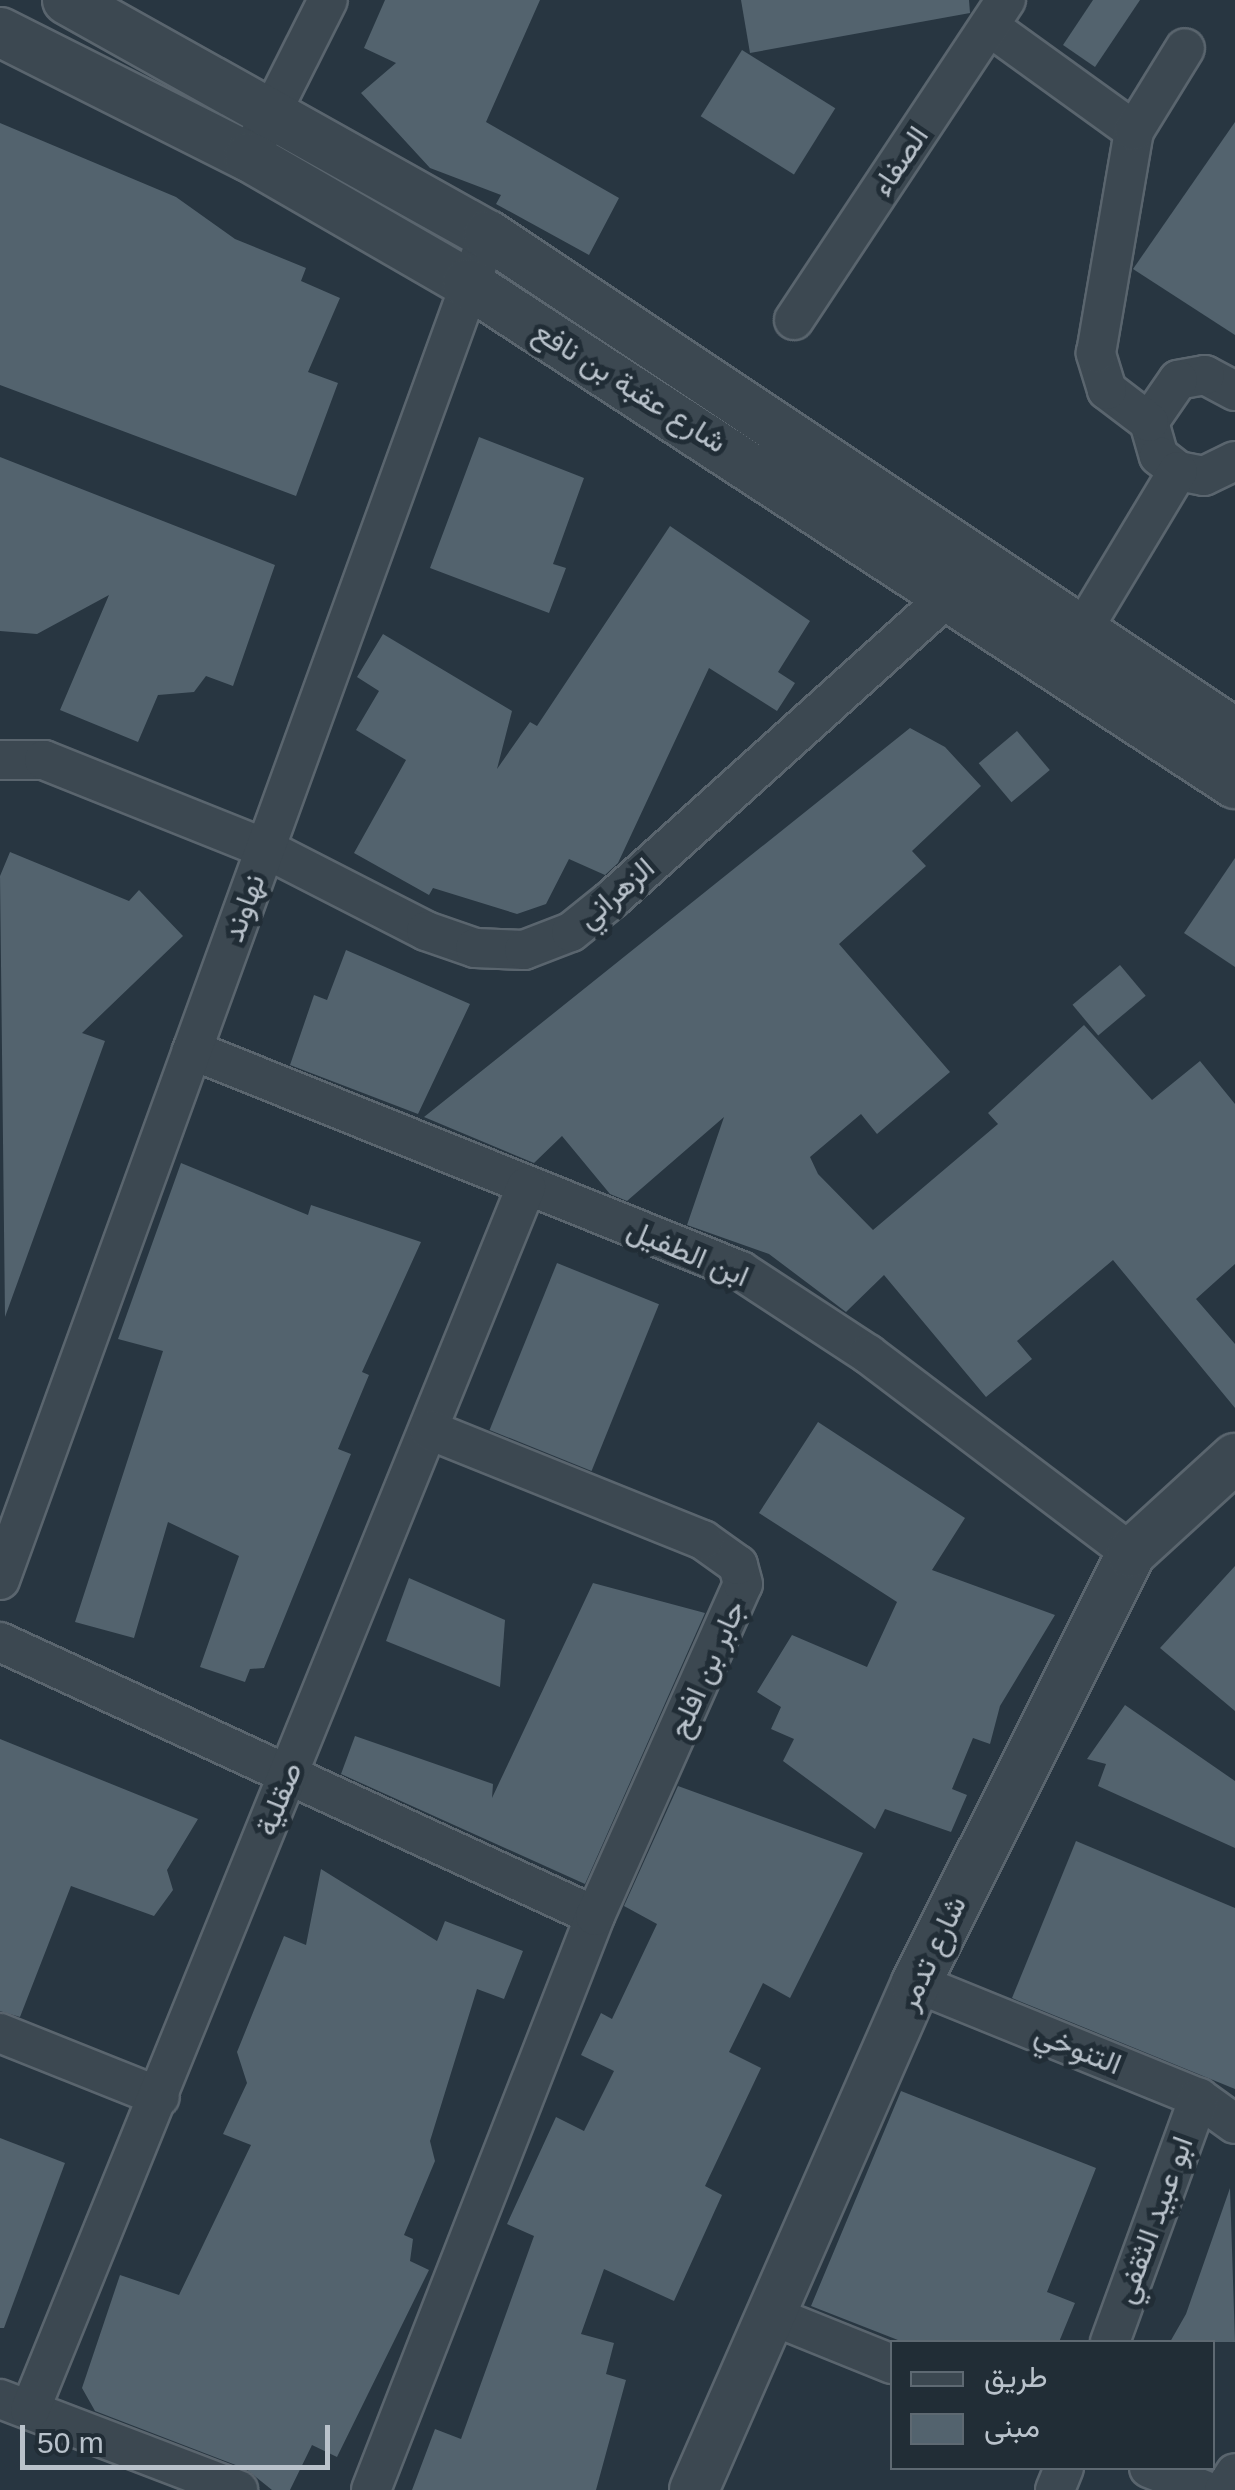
<!DOCTYPE html>
<html>
<head>
<meta charset="utf-8">
<style>
  body { margin:0 }
  #map { position:relative; width:1235px; height:2490px; overflow:hidden; background:#283641; font-family:Helvetica,Vazirmatn,sans-serif }
  div>[style] { position:absolute }
  .building>* { inset:0; background:#53636e; transform-origin:0 0 }
  .roads { filter:drop-shadow(2px 0 #5a656e) drop-shadow(-2px 0 #5a656e) drop-shadow(0 2px #5a656e) drop-shadow(0 -2px #5a656e) }
  .minor>* { height:38px; margin:-19px; padding:0 19px; transform-origin:19px; border-radius:19px; background:#3c4851 }
  .tertiary>* { height:48px; margin:-24px; padding:0 24px; transform-origin:24px; border-radius:24px; background:#3c4851 }
  span { translate:-50% -50%; white-space:nowrap; text-align:center; line-height:1.15; -webkit-text-stroke:10px #212d36; paint-order:stroke }
  .street-label { font-size:30px; color:#b9c2cb }
  .legend { position:absolute; left:890px; top:2340px; width:325px; height:130px; box-sizing:border-box; background:#212d36; border:2px solid #5e6972; margin:0; padding:12px 18px; list-style:none; font-size:30px; color:#b9c2cb }
  .legend li { display:flex; align-items:center; gap:20px; height:50px }
  .legend b { width:50px; border:2px solid #5e6972 }
  .scale { position:absolute; left:20px; top:2425px; width:310px; height:45px; box-sizing:border-box; border:5px solid #b9c2cb; border-top:0; padding-left:12px; font-size:30px; line-height:35px; white-space:nowrap; color:#b9c2cb; -webkit-text-stroke:8px #212d36; paint-order:stroke }
</style>
</head>
<body>
<div id="map">
  <div class="building">
    <i style="clip-path:polygon(385px 0,540px 0,486px 122px,619px 198px,589px 255px,496px 204px,501px 195px,430px 168px,361px 93px,396px 63px,364px 48px)"></i>
    <i style="clip-path:polygon(741px 0,969px 0,970px 13px,750px 53px)"></i>
    <i style="clip-path:polygon(1093px 0,1140px 0,1095px 67px,1063px 45px)"></i>
    <i style="left:742px;top:50px;width:110px;height:78px;rotate:32deg"></i>
    <i style="clip-path:polygon(1235px 122px,1235px 335px,1133px 269px)"></i>
    <i style="clip-path:polygon(0 123px,176px 197px,235px 239px,306px 268px,301px 281px,340px 298px,308px 372px,338px 383px,296px 496px,0 385px)"></i>
    <i style="clip-path:polygon(479px 437px,584px 478px,553px 564px,566px 568px,549px 613px,430px 568px)"></i>
    <i style="clip-path:polygon(0 457px,275px 565px,233px 686px,206px 676px,194px 692px,158px 695px,138px 742px,60px 710px,109px 595px,37px 634px,0 631px)"></i>
    <i style="clip-path:polygon(670px 526px,810px 621px,778px 672px,795px 683px,777px 711px,709px 668px,618px 863px,605px 875px,569px 859px,546px 904px,517px 914px,433px 888px,429px 895px,354px 853px,406px 760px,356px 730px,379px 691px,357px 677px,383px 634px,512px 711px,497px 769px,530px 722px,537px 726px)"></i>
    <i style="clip-path:polygon(910px 728px,945px 747px,981px 786px,912px 851px,926px 866px,839px 944px,950px 1072px,877px 1134px,861px 1114px,810px 1157px,818px 1174px,873px 1230px,998px 1124px,988px 1113px,1084px 1025px,1152px 1100px,1200px 1061px,1235px 1104px,1235px 1264px,1196px 1299px,1235px 1344px,1235px 1408px,1113px 1260px,1017px 1341px,1032px 1359px,986px 1397px,884px 1275px,846px 1312px,769px 1254px,687px 1225px,724px 1117px,627px 1201px,610px 1194px,562px 1136px,534px 1163px,424px 1117px)"></i>
    <i style="left:1017px;top:731px;width:51px;height:50px;rotate:50deg"></i>
    <i style="clip-path:polygon(10px 852px,129px 901px,139px 890px,183px 936px,82px 1033px,105px 1041px,5px 1317px,0 876px)"></i>
    <i style="clip-path:polygon(1235px 858px,1235px 967px,1184px 933px)"></i>
    <i style="clip-path:polygon(346px 950px,470px 1004px,418px 1114px,290px 1065px,314px 995px,327px 1000px)"></i>
    <i style="left:1120px;top:965px;width:40px;height:62px;rotate:50deg"></i>
    <i style="clip-path:polygon(181px 1163px,308px 1215px,311px 1205px,421px 1242px,362px 1372px,369px 1375px,338px 1449px,351px 1454px,264px 1668px,250px 1669px,245px 1682px,200px 1667px,239px 1556px,168px 1522px,134px 1638px,75px 1622px,163px 1351px,118px 1339px)"></i>
    <i style="left:557px;top:1263px;width:110px;height:180px;rotate:22deg"></i>
    <i style="clip-path:polygon(818px 1422px,965px 1518px,932px 1570px,1055px 1615px,1000px 1706px,990px 1744px,973px 1738px,952px 1789px,967px 1795px,951px 1832px,885px 1809px,875px 1829px,783px 1761px,794px 1739px,771px 1729px,781px 1707px,757px 1692px,792px 1635px,867px 1667px,897px 1602px,759px 1513px)"></i>
    <i style="clip-path:polygon(1235px 1566px,1235px 1711px,1160px 1648px)"></i>
    <i style="clip-path:polygon(409px 1578px,505px 1620px,500px 1687px,386px 1641px)"></i>
    <i style="clip-path:polygon(593px 1583px,705px 1613px,585px 1884px,341px 1774px,355px 1736px,493px 1784px,492px 1798px)"></i>
    <i style="clip-path:polygon(1125px 1705px,1235px 1781px,1235px 1848px,1098px 1786px,1106px 1764px,1087px 1759px)"></i>
    <i style="clip-path:polygon(0 1739px,198px 1819px,167px 1870px,173px 1890px,154px 1916px,71px 1886px,20px 2017px,0 2011px)"></i>
    <i style="clip-path:polygon(678px 1786px,863px 1853px,790px 1998px,763px 1983px,729px 2052px,761px 2068px,705px 2186px,722px 2195px,674px 2301px,604px 2269px,581px 2334px,614px 2343px,606px 2374px,626px 2380px,596px 2490px,412px 2490px,435px 2429px,461px 2439px,534px 2236px,507px 2224px,556px 2117px,584px 2131px,614px 2071px,581px 2055px,601px 2013px,612px 2019px,657px 1924px,624px 1906px)"></i>
    <i style="clip-path:polygon(1076px 1841px,1235px 1908px,1235px 2089px,1012px 1998px)"></i>
    <i style="clip-path:polygon(321px 1869px,437px 1941px,445px 1921px,523px 1951px,504px 1999px,477px 1989px,430px 2141px,435px 2161px,404px 2235px,413px 2239px,410px 2261px,429px 2270px,337px 2457px,312px 2445px,290px 2490px,272px 2490px,246px 2469px,95px 2411px,82px 2388px,120px 2275px,179px 2295px,251px 2145px,223px 2134px,247px 2083px,237px 2052px,284px 1936px,306px 1945px)"></i>
    <i style="clip-path:polygon(901px 2091px,1096px 2168px,1047px 2292px,1075px 2303px,1059px 2342px,903px 2342px,811px 2306px)"></i>
    <i style="clip-path:polygon(0 2138px,65px 2163px,4px 2328px,0 2328px)"></i>
    <i style="clip-path:polygon(1230px 2188px,1235px 2342px,1170px 2342px,1186px 2314px)"></i>
  </div>
  <div class="roads">
    <div class="minor">
      <i style="left:990px;top:27px;width:178px;rotate:35.8deg"></i>
      <i style="left:259px;top:137px;width:153px;rotate:-63.3deg"></i>
      <i style="left:794px;top:320px;width:384px;rotate:-56.5deg"></i>
      <i style="left:1235px;top:391px;width:34px;rotate:-152deg"></i>
      <i style="left:1205px;top:375px;width:27px;rotate:170deg"></i>
      <i style="left:1178px;top:380px;width:51px;rotate:124.6deg"></i>
      <i style="left:1149px;top:422px;width:35px;rotate:74deg"></i>
      <i style="left:1159px;top:456px;width:24px;rotate:38deg"></i>
      <i style="left:1178px;top:471px;width:26px;rotate:11deg"></i>
      <i style="left:1204px;top:476px;width:34px;rotate:-26deg"></i>
      <i style="left:1149px;top:422px;width:53px;rotate:-142.7deg"></i>
      <i style="left:1107px;top:390px;width:39px;rotate:-107deg"></i>
      <i style="left:1096px;top:353px;width:225px;rotate:-80.3deg"></i>
      <i style="left:1134px;top:131px;width:97px;rotate:-58.4deg"></i>
      <i style="left:1083px;top:629px;width:184px;rotate:-59deg"></i>
      <i style="left:0;top:760px;width:44px"></i>
      <i style="left:44px;top:760px;width:239px;rotate:21.8deg"></i>
      <i style="left:266px;top:849px;width:180px;rotate:27.1deg"></i>
      <i style="left:426px;top:931px;width:52px;rotate:19.1deg"></i>
      <i style="left:475px;top:948px;width:49px;rotate:2.3deg"></i>
      <i style="left:524px;top:950px;width:50px;rotate:-21deg"></i>
      <i style="left:571px;top:932px;width:53px;rotate:-38.8deg"></i>
      <i style="left:612px;top:899px;width:479px;rotate:-42deg"></i>
      <i style="left:192px;top:1050px;width:592px;rotate:21.93deg"></i>
      <i style="left:741px;top:1271px;width:152px;rotate:33.2deg"></i>
      <i style="left:868px;top:1354px;width:330px;rotate:37.1deg"></i>
      <i style="left:0;top:1580px;width:1431px;rotate:-70.06deg"></i>
      <i style="left:0;top:1642px;width:655px;rotate:24.73deg"></i>
      <i style="left:916px;top:1983px;width:305px;rotate:22.1deg"></i>
      <i style="left:1199px;top:2098px;width:44px;rotate:35.8deg"></i>
      <i style="left:0;top:2033px;width:172px;rotate:21.8deg"></i>
      <i style="left:768px;top:2314px;width:134px;rotate:22deg"></i>
      <i style="left:1110px;top:2342px;width:260px;rotate:-70deg"></i>
      <i style="left:0;top:2399px;width:255px;rotate:20.9deg"></i>
      <i style="left:30px;top:2410px;width:1320px;rotate:-67.92deg"></i>
      <i style="left:1149px;top:2468px;width:59px;rotate:21.8deg"></i>
      <i style="left:371px;top:2490px;width:616px;rotate:-68.68deg"></i>
      <i style="left:595px;top:1916px;width:363px;rotate:-66deg"></i>
      <i style="left:743px;top:1584px;width:20px;rotate:-105deg"></i>
      <i style="left:738px;top:1565px;width:43px;rotate:-144.5deg"></i>
      <i style="left:703px;top:1540px;width:295px;rotate:-158.1deg"></i>
      <i style="left:1055px;top:2490px;width:24px;rotate:-68deg"></i>
      <i style="left:1224px;top:2490px;width:20px;rotate:-57deg"></i>
    </div>
    <div class="tertiary">
      <i style="left:67px;top:0;width:482px;rotate:29.2deg"></i>
      <i style="left:488px;top:235px;width:898px;rotate:33.69deg"></i>
      <i style="left:0;top:32px;width:279px;rotate:26.7deg"></i>
      <i style="left:249px;top:157px;width:252px;rotate:30deg"></i>
      <i style="left:467px;top:283px;width:917px;rotate:33.12deg"></i>
      <i style="left:694px;top:2490px;width:553px;rotate:-66.35deg"></i>
      <i style="left:916px;top:1983px;width:481px;rotate:-63.4deg"></i>
      <i style="left:1131px;top:1553px;width:141px;rotate:-42.4deg"></i>
    </div>
  </div>
  <div class="street-label">
    <span style="left:900px;top:161px;rotate:-56deg">الصفاء</span>
    <span style="left:630px;top:387px;rotate:32deg">شارع عقبة بن نافع</span>
    <span style="left:616px;top:893px;rotate:-41deg">الزهراني</span>
    <span style="left:244px;top:908px;rotate:-70deg">نهاوند</span>
    <span style="left:688px;top:1253px;rotate:23deg">ابن الطفيل</span>
    <span style="left:707px;top:1669px;rotate:-66deg">جابر بن افلح</span>
    <span style="left:279px;top:1799px;rotate:-68deg">صقلية</span>
    <span style="left:932px;top:1953px;rotate:-65deg">شارع تدمر</span>
    <span style="left:1078px;top:2049px;rotate:22deg">التنوخي</span>
    <span style="left:1154px;top:2220px;rotate:-70deg">ابو عبيد الثقفي</span>
  </div>
  <ul class="legend">
  <li><b style="height:12px;background:#3c4851"></b>طريق</li>
  <li><b style="height:28px;background:#53636e"></b>مبنى</li>
  </ul>
  <div class="scale">50 m</div>
</div>
</body>
</html>
